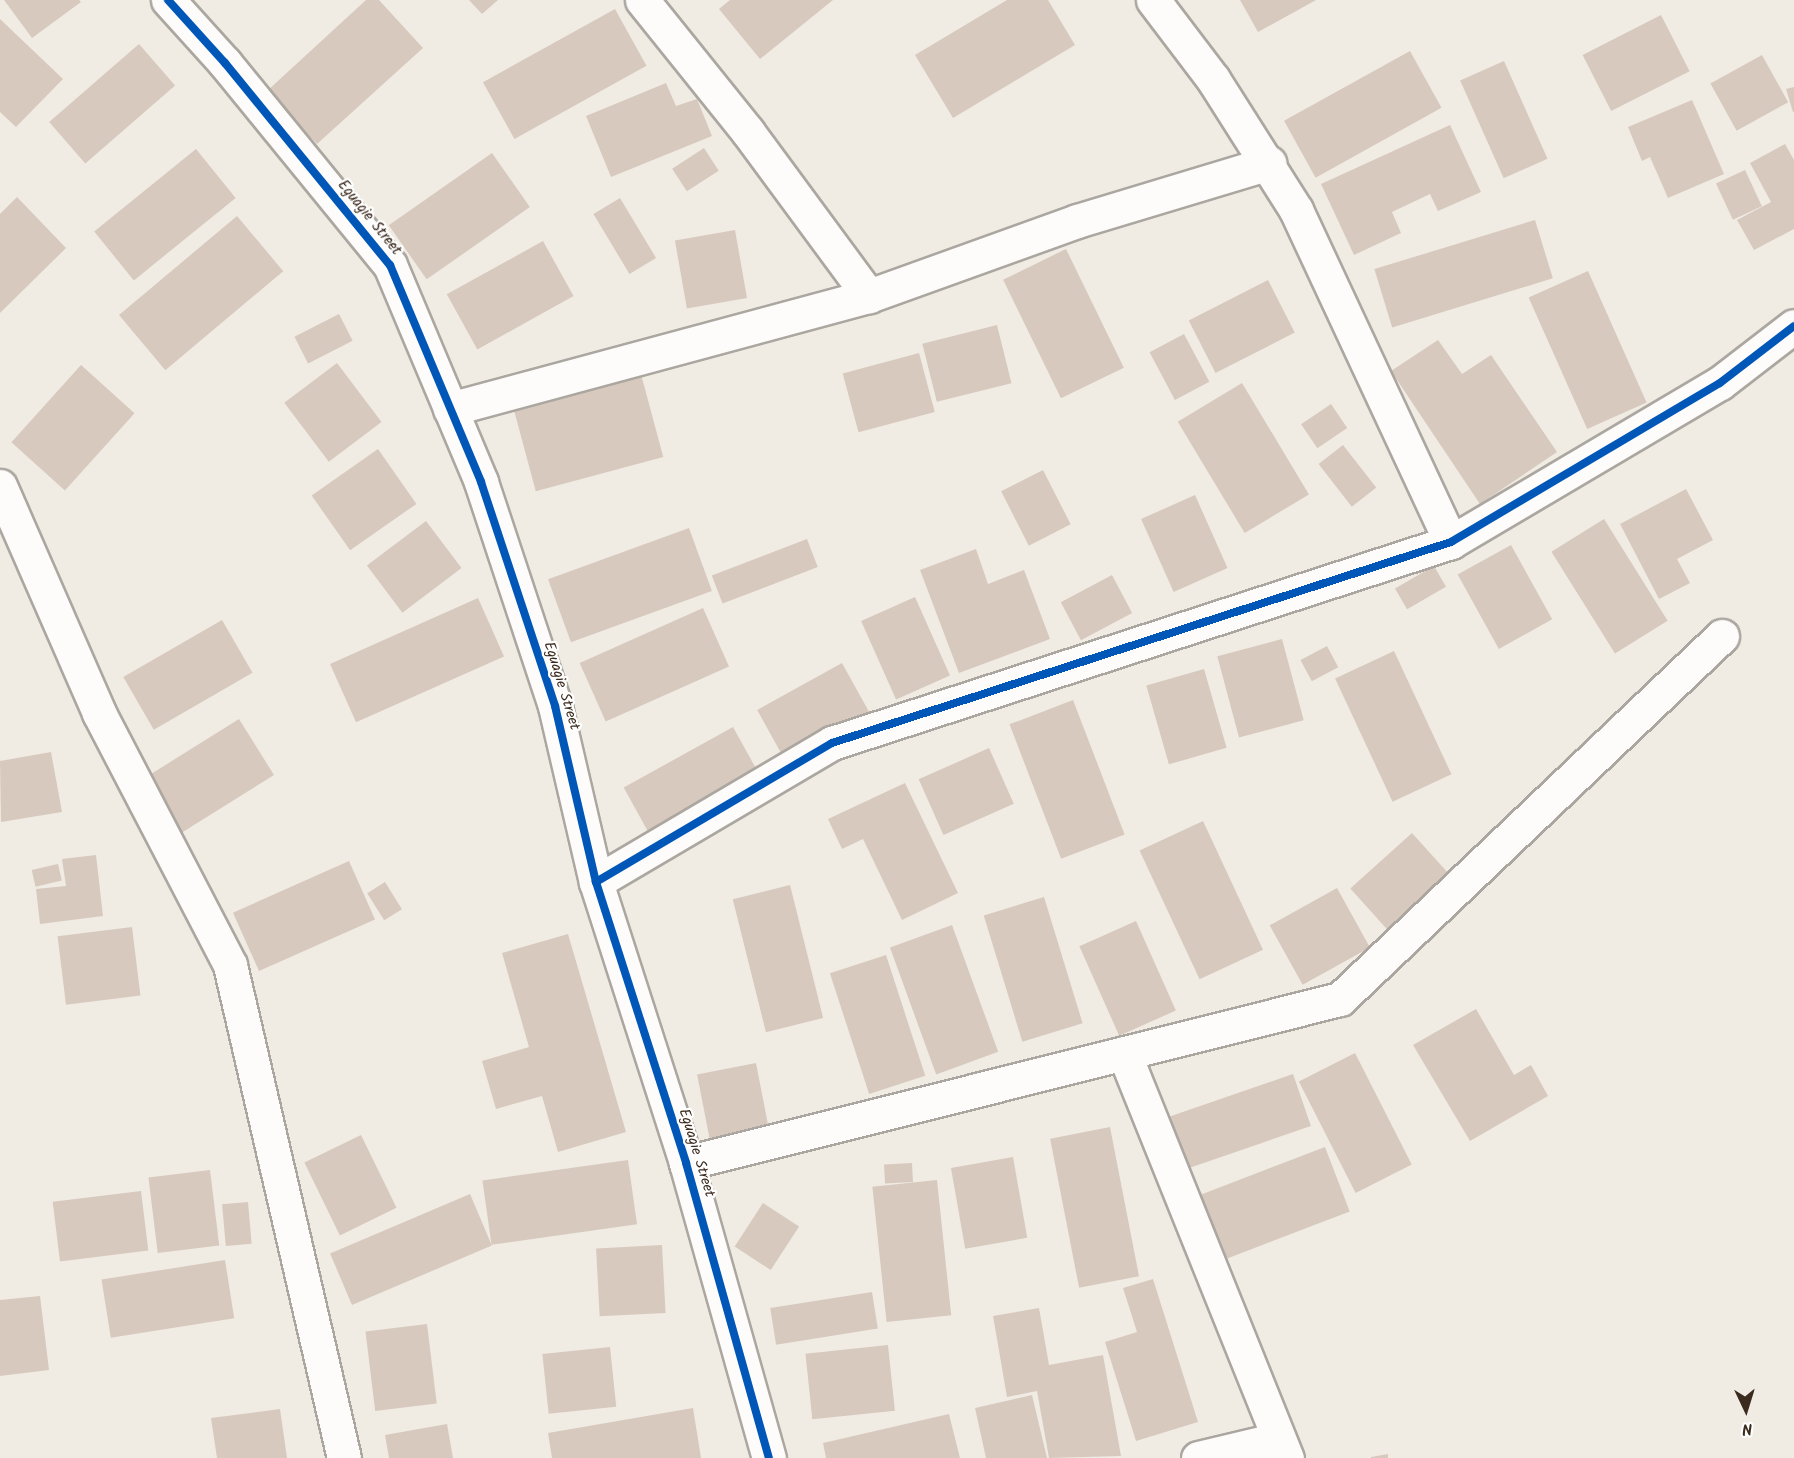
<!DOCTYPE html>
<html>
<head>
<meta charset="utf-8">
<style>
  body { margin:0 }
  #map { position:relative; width:1794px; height:1458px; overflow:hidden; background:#f0ece3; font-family:Kalam,sans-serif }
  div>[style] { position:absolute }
  .building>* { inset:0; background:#d8c9bf; transform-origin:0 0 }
  .roads { filter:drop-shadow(2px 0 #aba7a0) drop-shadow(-2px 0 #aba7a0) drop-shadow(0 2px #aba7a0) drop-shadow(0 -2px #aba7a0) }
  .minor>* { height:33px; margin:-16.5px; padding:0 16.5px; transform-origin:16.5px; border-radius:16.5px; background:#fdfcfb }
  .cycleway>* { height:8px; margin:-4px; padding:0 4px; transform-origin:4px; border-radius:4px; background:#0057b8 }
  span { translate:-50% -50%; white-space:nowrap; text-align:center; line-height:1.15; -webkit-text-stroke:4.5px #fff; paint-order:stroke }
  .street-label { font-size:15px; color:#3b2a1e }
  .north { position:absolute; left:1716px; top:1380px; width:60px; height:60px; -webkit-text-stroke:4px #fff; paint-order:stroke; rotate:176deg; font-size:16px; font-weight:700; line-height:24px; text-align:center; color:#3b2a1e }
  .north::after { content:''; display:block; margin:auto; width:21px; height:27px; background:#3b2a1e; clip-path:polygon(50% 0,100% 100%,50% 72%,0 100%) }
</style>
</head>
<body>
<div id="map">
  <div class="building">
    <i style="clip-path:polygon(4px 0,79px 0,81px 2px,32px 38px)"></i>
    <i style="clip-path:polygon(366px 0,379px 0,423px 48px,317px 144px,267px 91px)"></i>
    <i style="clip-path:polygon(469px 0,498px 0,482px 14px)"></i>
    <i style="clip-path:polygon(730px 0,833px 0,760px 59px,719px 9px)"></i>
    <i style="clip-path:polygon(1007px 0,1048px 0,1075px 45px,953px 118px,915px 55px)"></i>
    <i style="clip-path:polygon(1240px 0,1316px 0,1258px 32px)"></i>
    <i style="left:615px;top:9px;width:65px;height:151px;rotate:61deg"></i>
    <i style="left:1661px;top:15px;width:63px;height:88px;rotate:63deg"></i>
    <i style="clip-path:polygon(0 19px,63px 79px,16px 127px,0 112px)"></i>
    <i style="left:139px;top:44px;width:55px;height:119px;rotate:49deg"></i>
    <i style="left:1410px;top:51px;width:65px;height:144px;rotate:61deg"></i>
    <i style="left:1762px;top:55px;width:54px;height:59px;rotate:61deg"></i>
    <i style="left:1504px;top:61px;width:107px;height:48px;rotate:66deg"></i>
    <i style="clip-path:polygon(666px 83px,676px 106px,697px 99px,712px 136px,611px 177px,586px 116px)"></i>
    <i style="clip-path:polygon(1794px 87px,1794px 112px,1793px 112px,1786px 89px)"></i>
    <i style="clip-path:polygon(1692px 100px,1724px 174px,1668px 198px,1650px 157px,1642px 161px,1628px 127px)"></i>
    <i style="clip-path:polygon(1450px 125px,1481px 192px,1438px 211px,1430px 194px,1392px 212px,1401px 233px,1354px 255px,1321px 184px)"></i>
    <i style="clip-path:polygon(1785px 144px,1794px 160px,1794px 229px,1754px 250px,1737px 220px,1771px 202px,1750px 163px)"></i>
    <i style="left:704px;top:148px;width:27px;height:38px;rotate:57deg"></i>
    <i style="left:196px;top:149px;width:63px;height:131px;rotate:51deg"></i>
    <i style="left:492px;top:153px;width:66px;height:126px;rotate:55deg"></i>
    <i style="left:1745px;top:170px;width:40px;height:32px;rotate:65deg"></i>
    <i style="clip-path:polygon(17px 197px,66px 248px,0 313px,0 214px)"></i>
    <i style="left:620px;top:198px;width:70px;height:31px;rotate:59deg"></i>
    <i style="left:237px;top:216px;width:72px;height:154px;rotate:50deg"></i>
    <i style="left:1535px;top:220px;width:61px;height:168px;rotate:73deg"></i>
    <i style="left:735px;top:230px;width:69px;height:61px;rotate:80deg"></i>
    <i style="left:543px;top:241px;width:63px;height:110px;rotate:61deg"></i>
    <i style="left:1066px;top:249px;width:132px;height:70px;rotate:64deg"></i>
    <i style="left:1588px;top:271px;width:144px;height:65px;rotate:66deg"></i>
    <i style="left:1268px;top:280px;width:59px;height:89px;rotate:63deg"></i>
    <i style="left:339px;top:314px;width:30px;height:50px;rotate:63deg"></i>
    <i style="left:997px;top:325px;width:60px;height:77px;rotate:76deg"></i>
    <i style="left:1184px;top:334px;width:54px;height:39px;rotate:62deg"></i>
    <i style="clip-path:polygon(1438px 340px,1462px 374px,1491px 355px,1557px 452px,1480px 504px,1391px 371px)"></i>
    <i style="left:919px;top:353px;width:61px;height:79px;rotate:75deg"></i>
    <i style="left:337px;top:363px;width:74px;height:66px;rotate:53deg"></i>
    <i style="left:81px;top:365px;width:72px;height:104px;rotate:42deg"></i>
    <i style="left:641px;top:374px;width:86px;height:132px;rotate:75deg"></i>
    <i style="left:1242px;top:383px;width:130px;height:75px;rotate:59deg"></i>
    <i style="left:1331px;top:404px;width:29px;height:36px;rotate:56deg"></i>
    <i style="left:1343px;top:445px;width:54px;height:31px;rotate:52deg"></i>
    <i style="left:378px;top:449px;width:67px;height:81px;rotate:55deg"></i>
    <i style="left:1043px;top:470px;width:61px;height:47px;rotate:63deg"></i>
    <i style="clip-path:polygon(1686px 489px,1713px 540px,1677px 559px,1690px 583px,1659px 599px,1620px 524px)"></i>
    <i style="left:1195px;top:495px;width:80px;height:59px;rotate:66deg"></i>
    <i style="left:1604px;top:519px;width:120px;height:62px;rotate:58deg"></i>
    <i style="left:426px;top:521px;width:59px;height:74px;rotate:53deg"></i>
    <i style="left:689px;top:528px;width:67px;height:150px;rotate:70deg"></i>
    <i style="left:807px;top:539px;width:30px;height:102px;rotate:69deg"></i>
    <i style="left:1511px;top:545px;width:85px;height:61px;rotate:61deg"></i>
    <i style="clip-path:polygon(976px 549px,988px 584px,1024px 570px,1050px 639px,959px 673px,920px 570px)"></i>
    <i style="left:1434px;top:566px;width:24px;height:45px;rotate:60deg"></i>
    <i style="left:1112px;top:575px;width:43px;height:58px;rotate:62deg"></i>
    <i style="left:915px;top:597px;width:86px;height:59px;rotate:66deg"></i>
    <i style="left:478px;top:598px;width:64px;height:162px;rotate:66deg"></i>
    <i style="left:703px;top:608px;width:64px;height:135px;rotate:66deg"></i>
    <i style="left:222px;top:620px;width:61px;height:114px;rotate:60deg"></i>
    <i style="left:1282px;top:639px;width:84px;height:67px;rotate:75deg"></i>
    <i style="left:1327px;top:646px;width:24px;height:30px;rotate:62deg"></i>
    <i style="left:1394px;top:651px;width:136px;height:65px;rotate:65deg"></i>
    <i style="left:842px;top:663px;width:62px;height:97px;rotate:61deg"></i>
    <i style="left:1204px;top:669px;width:82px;height:60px;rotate:74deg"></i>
    <i style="left:1073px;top:700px;width:144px;height:68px;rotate:69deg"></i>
    <i style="left:239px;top:719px;width:66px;height:116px;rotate:58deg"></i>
    <i style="left:733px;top:727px;width:63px;height:125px;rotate:61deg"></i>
    <i style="left:989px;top:748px;width:61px;height:77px;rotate:66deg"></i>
    <i style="clip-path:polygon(51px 752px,62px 812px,1px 822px,0 761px)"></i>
    <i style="clip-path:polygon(905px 783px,958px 893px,902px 920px,863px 839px,842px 849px,828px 819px)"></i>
    <i style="left:1203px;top:821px;width:142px;height:70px;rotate:65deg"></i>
    <i style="left:1412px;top:833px;width:62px;height:83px;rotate:48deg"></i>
    <i style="clip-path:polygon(96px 855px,103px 916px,40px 924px,36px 889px,66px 886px,62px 859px)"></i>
    <i style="left:349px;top:861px;width:64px;height:127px;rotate:66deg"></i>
    <i style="left:58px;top:864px;width:17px;height:27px;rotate:77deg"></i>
    <i style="left:385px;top:882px;width:32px;height:21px;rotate:58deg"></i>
    <i style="left:790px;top:885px;width:137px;height:59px;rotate:76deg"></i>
    <i style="left:1337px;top:888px;width:68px;height:77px;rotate:61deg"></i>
    <i style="left:1044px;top:897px;width:132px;height:63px;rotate:73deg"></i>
    <i style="left:1136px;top:921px;width:98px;height:62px;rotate:66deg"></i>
    <i style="left:952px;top:925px;width:135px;height:66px;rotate:70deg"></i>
    <i style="left:132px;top:927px;width:69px;height:75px;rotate:83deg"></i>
    <i style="clip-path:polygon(568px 934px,626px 1132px,558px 1152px,542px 1096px,496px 1109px,482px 1061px,529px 1047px,502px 953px)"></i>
    <i style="left:886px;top:955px;width:127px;height:59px;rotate:72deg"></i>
    <i style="clip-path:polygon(1476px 1009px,1514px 1075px,1531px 1065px,1548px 1096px,1470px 1141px,1413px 1045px)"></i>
    <i style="left:1355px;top:1053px;width:125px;height:63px;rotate:63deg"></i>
    <i style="left:756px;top:1063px;width:75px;height:60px;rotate:79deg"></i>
    <i style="left:1293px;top:1074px;width:55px;height:138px;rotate:71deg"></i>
    <i style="left:1110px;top:1127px;width:152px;height:61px;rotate:79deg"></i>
    <i style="left:361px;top:1135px;width:81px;height:63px;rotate:64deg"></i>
    <i style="left:1325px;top:1147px;width:69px;height:136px;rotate:69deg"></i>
    <i style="left:1013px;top:1157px;width:82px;height:63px;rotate:80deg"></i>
    <i style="left:628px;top:1160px;width:65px;height:147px;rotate:82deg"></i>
    <i style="left:912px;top:1163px;width:19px;height:28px;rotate:87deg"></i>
    <i style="left:210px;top:1170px;width:76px;height:62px;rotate:83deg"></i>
    <i style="left:937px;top:1180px;width:136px;height:65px;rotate:84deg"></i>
    <i style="left:141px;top:1191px;width:60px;height:89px;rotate:83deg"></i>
    <i style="left:470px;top:1194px;width:56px;height:152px;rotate:67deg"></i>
    <i style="left:248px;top:1202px;width:42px;height:26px;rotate:85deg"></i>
    <i style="left:763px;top:1203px;width:43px;height:52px;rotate:33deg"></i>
    <i style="left:662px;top:1245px;width:68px;height:66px;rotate:87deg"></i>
    <i style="left:225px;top:1260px;width:59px;height:125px;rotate:81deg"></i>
    <i style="clip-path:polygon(1153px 1279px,1198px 1422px,1136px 1441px,1105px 1342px,1137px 1332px,1123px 1288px)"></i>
    <i style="left:872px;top:1292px;width:37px;height:103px;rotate:81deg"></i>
    <i style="clip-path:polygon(40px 1296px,49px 1370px,0 1376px,0 1300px)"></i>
    <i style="clip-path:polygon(1039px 1308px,1049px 1365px,1103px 1355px,1121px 1456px,1049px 1458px,1037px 1391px,1007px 1397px,993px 1316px)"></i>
    <i style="left:427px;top:1324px;width:80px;height:62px;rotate:83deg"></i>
    <i style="left:888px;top:1345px;width:66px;height:83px;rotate:84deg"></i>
    <i style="left:610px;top:1347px;width:60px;height:68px;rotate:84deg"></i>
    <i style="clip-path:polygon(1032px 1395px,1047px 1458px,986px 1458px,975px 1408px)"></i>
    <i style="clip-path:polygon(693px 1408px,701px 1458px,552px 1458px,548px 1433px)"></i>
    <i style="clip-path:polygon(280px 1409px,287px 1458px,217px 1458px,211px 1418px)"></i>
    <i style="clip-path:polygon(949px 1414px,960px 1458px,826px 1458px,823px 1443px)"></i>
    <i style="clip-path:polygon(447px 1424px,453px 1458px,389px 1458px,385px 1435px)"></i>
    <i style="clip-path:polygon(1388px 1454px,1388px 1458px,1371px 1458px,1371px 1457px)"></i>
  </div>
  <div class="roads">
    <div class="minor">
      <i style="left:168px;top:0;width:85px;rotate:47.9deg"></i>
      <i style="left:225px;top:63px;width:261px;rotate:50.8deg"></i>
      <i style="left:390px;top:265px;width:235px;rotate:67.2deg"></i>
      <i style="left:481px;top:482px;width:236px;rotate:71.7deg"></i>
      <i style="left:555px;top:706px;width:181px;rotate:76.9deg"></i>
      <i style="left:596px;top:882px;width:295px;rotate:72.2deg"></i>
      <i style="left:686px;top:1163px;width:306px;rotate:74.3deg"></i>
      <i style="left:642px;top:0;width:169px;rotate:51.2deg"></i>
      <i style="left:748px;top:132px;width:204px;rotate:53.6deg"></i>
      <i style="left:1153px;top:0;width:99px;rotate:52.8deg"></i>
      <i style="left:1213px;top:79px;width:155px;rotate:57.6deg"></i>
      <i style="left:1296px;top:210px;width:366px;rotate:65deg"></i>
      <i style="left:450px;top:409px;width:434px;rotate:-15.1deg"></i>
      <i style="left:869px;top:296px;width:221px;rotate:-19.8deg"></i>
      <i style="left:1077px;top:221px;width:201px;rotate:-16.8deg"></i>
      <i style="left:0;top:486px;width:248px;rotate:66.4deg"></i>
      <i style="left:99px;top:713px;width:284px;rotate:62.5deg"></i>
      <i style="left:230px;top:965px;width:506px;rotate:76.98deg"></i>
      <i style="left:596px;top:882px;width:274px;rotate:-30.5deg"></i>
      <i style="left:832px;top:743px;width:651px;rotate:-17.99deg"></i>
      <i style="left:1451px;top:542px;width:312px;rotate:-30.6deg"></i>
      <i style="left:1720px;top:383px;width:93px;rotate:-37.6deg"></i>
      <i style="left:1124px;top:1053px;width:437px;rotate:68.1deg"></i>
      <i style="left:686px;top:1163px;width:674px;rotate:-14.08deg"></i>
      <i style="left:1340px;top:999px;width:527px;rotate:-43.54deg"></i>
      <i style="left:1198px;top:1458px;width:82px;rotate:-13.4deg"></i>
    </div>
  </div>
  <div class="cycleway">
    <i style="left:168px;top:0;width:85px;rotate:47.9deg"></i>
    <i style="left:225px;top:63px;width:261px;rotate:50.8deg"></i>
    <i style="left:390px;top:265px;width:235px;rotate:67.2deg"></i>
    <i style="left:481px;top:482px;width:236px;rotate:71.7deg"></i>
    <i style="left:555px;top:706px;width:181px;rotate:76.9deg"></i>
    <i style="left:596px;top:882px;width:295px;rotate:72.2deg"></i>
    <i style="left:686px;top:1163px;width:306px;rotate:74.3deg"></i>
    <i style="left:596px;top:882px;width:274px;rotate:-30.5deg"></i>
    <i style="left:832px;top:743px;width:651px;rotate:-17.99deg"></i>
    <i style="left:1451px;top:542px;width:312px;rotate:-30.6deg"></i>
    <i style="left:1720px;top:383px;width:93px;rotate:-37.6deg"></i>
  </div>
  <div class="street-label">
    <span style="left:369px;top:218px;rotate:51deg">Eguagie Street</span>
    <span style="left:561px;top:686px;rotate:73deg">Eguagie Street</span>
    <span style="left:696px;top:1153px;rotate:73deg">Eguagie Street</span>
  </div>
  <div class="north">N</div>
</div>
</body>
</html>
